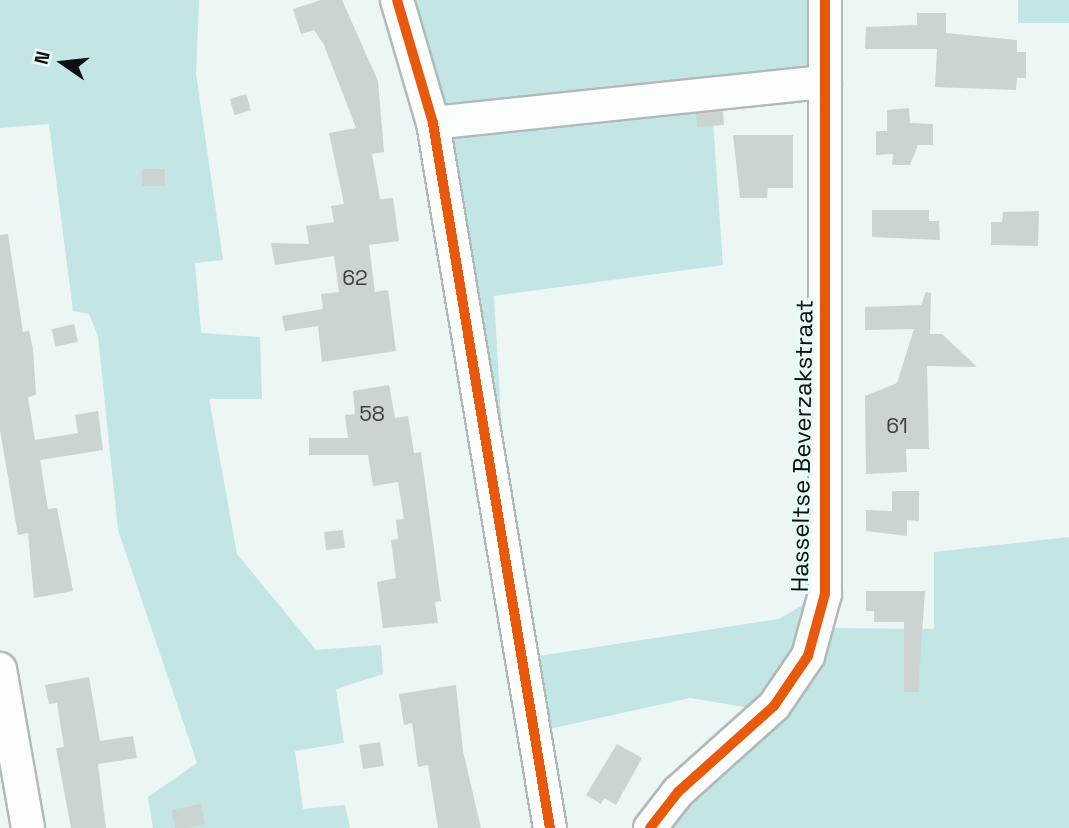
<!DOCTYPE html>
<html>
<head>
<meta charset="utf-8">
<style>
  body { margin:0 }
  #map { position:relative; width:1069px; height:828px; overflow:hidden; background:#ecf6f4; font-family:"Space Grotesk",sans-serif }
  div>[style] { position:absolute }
  .green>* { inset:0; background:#c3e5e3; transform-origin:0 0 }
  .building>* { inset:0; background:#ccd4d2; transform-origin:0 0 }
  .roads { filter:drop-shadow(2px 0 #b2bab9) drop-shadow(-2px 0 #b2bab9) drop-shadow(0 2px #b2bab9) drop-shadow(0 -2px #b2bab9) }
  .minor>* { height:32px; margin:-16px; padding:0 16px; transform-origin:16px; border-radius:16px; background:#fcfefd }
  .cycleway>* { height:10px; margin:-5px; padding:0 5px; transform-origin:5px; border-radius:5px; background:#e8590c }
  span { translate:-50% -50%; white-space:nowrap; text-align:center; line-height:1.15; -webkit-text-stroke:7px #e9f9f8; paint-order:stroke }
  .number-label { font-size:21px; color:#3a4140 }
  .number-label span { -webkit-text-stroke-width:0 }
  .street-label { font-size:24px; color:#0a100f }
  .north { position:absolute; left:28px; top:28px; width:70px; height:70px; -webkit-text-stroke:5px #e9f9f8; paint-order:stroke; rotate:284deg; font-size:19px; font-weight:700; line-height:28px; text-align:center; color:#0a100f }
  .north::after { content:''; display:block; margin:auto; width:24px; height:32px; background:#0a100f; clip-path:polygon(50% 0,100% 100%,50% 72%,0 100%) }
</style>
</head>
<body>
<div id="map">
  <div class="green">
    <i style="clip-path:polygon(0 0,199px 0,196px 74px,223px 260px,195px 263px,201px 333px,260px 337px,262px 399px,209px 399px,237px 554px,316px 650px,381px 645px,383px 674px,336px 689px,344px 743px,295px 751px,303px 809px,345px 805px,350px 828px,153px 828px,148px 797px,197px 763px,118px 530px,98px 336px,89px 314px,73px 311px,49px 124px,0 128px)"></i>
    <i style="clip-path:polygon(410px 0,810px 0,810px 52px,806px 68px,794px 72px,441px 106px)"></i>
    <i style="left:1018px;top:0;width:51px;height:23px"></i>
    <i style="clip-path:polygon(712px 107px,723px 265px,494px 296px,503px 451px,538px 656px,779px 619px,801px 606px,811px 589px,816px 597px,788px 665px,756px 709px,690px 698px,540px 731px,446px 133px)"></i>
    <i style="clip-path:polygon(1069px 537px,1069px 828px,660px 828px,789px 699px,826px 653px,834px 628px,934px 629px,934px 552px)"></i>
  </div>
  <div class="building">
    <i style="clip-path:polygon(321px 0,342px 0,378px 81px,384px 152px,372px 154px,380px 199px,393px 198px,399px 241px,369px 245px,375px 292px,388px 290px,396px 351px,322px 362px,318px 326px,285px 331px,282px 316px,323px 309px,321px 294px,339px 292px,334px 256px,275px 265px,271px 243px,309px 244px,306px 226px,334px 222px,331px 206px,344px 204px,329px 133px,356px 128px,324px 45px,314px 30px,301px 34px,293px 9px)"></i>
    <i style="clip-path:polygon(917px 13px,946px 13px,946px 33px,1017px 40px,1017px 52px,1026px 52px,1026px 78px,1017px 78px,1016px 90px,935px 87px,937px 49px,865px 49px,866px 27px,917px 25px)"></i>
    <i style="left:246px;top:94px;width:17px;height:17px;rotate:73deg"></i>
    <i style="clip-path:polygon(909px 108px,910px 123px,933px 124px,933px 145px,918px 145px,910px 165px,892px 165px,893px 154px,876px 155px,876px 131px,887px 131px,887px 110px)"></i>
    <i style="left:723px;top:111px;width:14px;height:27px;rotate:86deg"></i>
    <i style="clip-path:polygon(733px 135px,793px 135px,793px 188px,768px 188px,767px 198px,740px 198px)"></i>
    <i style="left:165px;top:169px;width:17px;height:23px;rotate:90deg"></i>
    <i style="clip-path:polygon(872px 210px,929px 210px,929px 221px,939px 221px,940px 240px,872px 237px)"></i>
    <i style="clip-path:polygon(1039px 211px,1038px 246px,991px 245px,991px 222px,1002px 222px,1003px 212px)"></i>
    <i style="clip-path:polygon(8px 234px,23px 332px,29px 331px,33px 349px,36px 395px,28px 397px,35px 440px,78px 433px,75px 415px,98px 411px,103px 450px,40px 460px,48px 509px,57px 508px,73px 591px,34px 598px,28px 533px,18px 535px,0 430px,0 235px)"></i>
    <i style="clip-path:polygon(926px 292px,931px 293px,930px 334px,942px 334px,977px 367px,927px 366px,929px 449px,906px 449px,907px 472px,866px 474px,865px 396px,897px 383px,914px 329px,865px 330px,865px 307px,921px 305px)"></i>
    <i style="left:74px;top:324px;width:18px;height:23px;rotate:77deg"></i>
    <i style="clip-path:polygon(389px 385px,395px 418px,408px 416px,414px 453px,421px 452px,441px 601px,435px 602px,438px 623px,383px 628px,377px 582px,396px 578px,391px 540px,398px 539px,396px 520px,404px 519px,398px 482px,373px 486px,368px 455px,309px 455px,309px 438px,348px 438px,345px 415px,355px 414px,353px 391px)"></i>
    <i style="clip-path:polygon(892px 491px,919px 491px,919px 521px,907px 520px,907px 536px,866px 531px,866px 510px,892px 511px)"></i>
    <i style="left:343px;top:530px;width:18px;height:19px;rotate:84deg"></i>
    <i style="clip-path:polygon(866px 591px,925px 591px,918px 692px,904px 692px,904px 622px,874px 622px,874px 611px,866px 611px)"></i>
    <i style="clip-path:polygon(89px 677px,100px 741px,133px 736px,137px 758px,98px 764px,106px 828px,71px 828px,56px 748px,64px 747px,57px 703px,49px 704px,45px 685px)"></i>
    <i style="clip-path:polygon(456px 685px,463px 751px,481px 828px,438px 828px,428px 765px,418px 767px,412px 723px,404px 725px,399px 694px)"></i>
    <i style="left:380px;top:742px;width:24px;height:21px;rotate:81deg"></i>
    <i style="clip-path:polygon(617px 744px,642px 758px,616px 805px,604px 798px,601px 804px,586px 795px)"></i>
    <i style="left:201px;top:804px;width:21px;height:30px;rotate:79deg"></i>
  </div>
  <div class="roads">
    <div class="minor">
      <i style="left:397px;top:0;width:128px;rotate:73.7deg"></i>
      <i style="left:433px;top:123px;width:715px;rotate:80.58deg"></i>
      <i style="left:433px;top:123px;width:394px;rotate:-6deg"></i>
      <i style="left:0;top:669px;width:161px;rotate:80deg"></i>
      <i style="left:650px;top:828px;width:46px;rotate:-52.1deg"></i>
      <i style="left:678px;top:792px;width:129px;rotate:-41.9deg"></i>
      <i style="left:774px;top:706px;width:60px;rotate:-55.8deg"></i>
      <i style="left:808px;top:656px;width:64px;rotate:-74.7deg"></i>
      <i style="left:825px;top:594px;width:594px;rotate:-90deg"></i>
    </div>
  </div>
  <div class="cycleway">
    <i style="left:397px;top:0;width:128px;rotate:73.7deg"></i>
    <i style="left:433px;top:123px;width:715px;rotate:80.58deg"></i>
    <i style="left:650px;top:828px;width:46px;rotate:-52.1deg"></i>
    <i style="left:678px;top:792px;width:129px;rotate:-41.9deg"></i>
    <i style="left:774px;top:706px;width:60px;rotate:-55.8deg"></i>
    <i style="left:808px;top:656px;width:64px;rotate:-74.7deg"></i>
    <i style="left:825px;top:594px;width:594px;rotate:-90deg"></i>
  </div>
  <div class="number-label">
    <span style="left:355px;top:278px">62</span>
    <span style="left:372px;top:414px">58</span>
    <span style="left:897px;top:426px">61</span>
  </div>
  <div class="street-label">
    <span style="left:802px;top:446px;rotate:-89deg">Hasseltse Beverzakstraat</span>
  </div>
  <div class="north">N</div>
</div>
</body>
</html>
